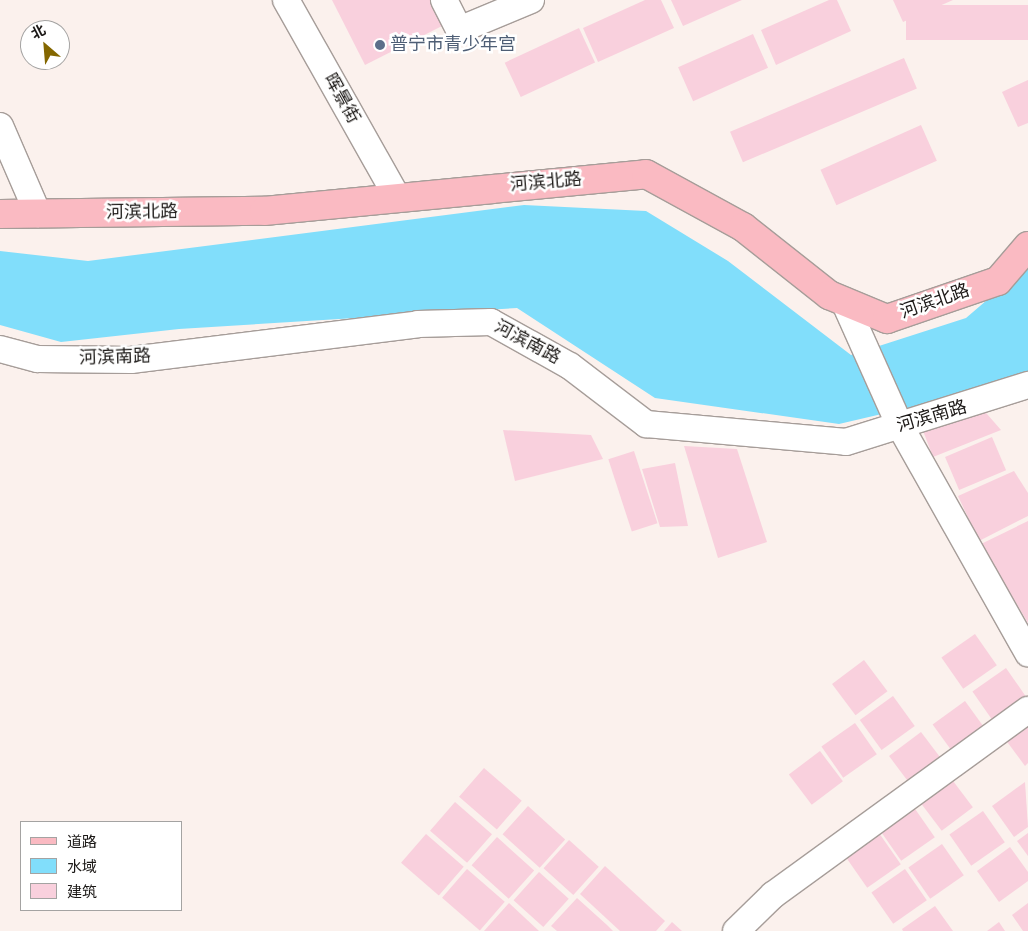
<!DOCTYPE html>
<html>
<head>
<meta charset="utf-8">
<style>
  body { margin:0 }
  #map { position:relative; width:1028px; height:931px; overflow:hidden; background:#fbf1ed; font-family:"Alegreya Sans","Noto Sans SC",sans-serif }
  div>[style] { position:absolute }
  .water>* { inset:0; background:#81defb }
  .building>* { inset:0; background:#f9d0dd; transform-origin:0 0 }
  .roads { filter:drop-shadow(1px 0 #a69d99) drop-shadow(-1px 0 #a69d99) drop-shadow(0 1px #a69d99) drop-shadow(0 -1px #a69d99) }
  .minor>* { height:26px; margin:-13px; padding:0 13px; transform-origin:13px; border-radius:13px; background:#fff }
  .major>* { height:28px; margin:-14px; padding:0 14px; transform-origin:14px; border-radius:14px; background:#fabac2 }
  .dots>* { width:14px; height:14px; translate:-50% -50%; box-sizing:border-box; border:2px solid #fff; border-radius:50% }
  span { translate:-50% -50%; white-space:nowrap; text-align:center; line-height:1.15; -webkit-text-stroke:5px #fff; paint-order:stroke }
  .service-label { font-size:18px; color:#4e5e75 }
  .left { translate:0 -50%; text-align:left }
  .street-label { font-size:18px; color:#1b1816 }
  .legend { position:absolute; left:20px; top:821px; width:162px; height:90px; box-sizing:border-box; background:#fff; border:1px solid #a4a3a2; margin:0; padding:6px 9px; list-style:none; font-size:15px; color:#1b1816 }
  .legend li { display:flex; align-items:center; gap:10px; height:25px }
  .legend b { width:25px; border:1px solid #a4a3a2 }
  .north { position:absolute; left:20px; top:20px; width:50px; height:50px; box-sizing:border-box; background:#fff; border:1px solid #a4a3a2; border-radius:50%; rotate:333deg; font-size:14px; font-weight:700; line-height:20px; text-align:center; color:#1b1816 }
  .north::after { content:''; display:block; margin:auto; width:18px; height:22px; background:#846700; clip-path:polygon(50% 0,100% 100%,50% 72%,0 100%) }
</style>
</head>
<body>
<div id="map">
  <div class="water">
    <i style="clip-path:polygon(524px 205px,646px 211px,728px 261px,851px 355px,966px 318px,1028px 265px,1028px 371px,946px 399px,839px 424px,655px 398px,517px 308px,179px 329px,61px 342px,0 325px,0 251px,88px 261px)"></i>
  </div>
  <div class="building">
    <i style="clip-path:polygon(332px 0,431px 0,444px 25px,365px 65px)"></i>
    <i style="clip-path:polygon(645px 0,661px 0,674px 28px,598px 62px,583px 28px)"></i>
    <i style="clip-path:polygon(671px 0,742px 0,683px 26px)"></i>
    <i style="clip-path:polygon(829px 0,837px 0,851px 31px,776px 65px,761px 30px)"></i>
    <i style="clip-path:polygon(893px 0,953px 0,903px 22px)"></i>
    <i style="left:1028px;top:5px;width:35px;height:122px;rotate:90deg"></i>
    <i style="left:579px;top:28px;width:38px;height:82px;rotate:65deg"></i>
    <i style="left:753px;top:34px;width:37px;height:82px;rotate:66deg"></i>
    <i style="left:904px;top:58px;width:33px;height:189px;rotate:67deg"></i>
    <i style="clip-path:polygon(1028px 80px,1028px 123px,1018px 127px,1002px 92px)"></i>
    <i style="left:921px;top:125px;width:39px;height:110px;rotate:66deg"></i>
    <i style="clip-path:polygon(980px 406px,1001px 430px,933px 457px,922px 428px)"></i>
    <i style="clip-path:polygon(503px 430px,591px 435px,603px 459px,515px 481px)"></i>
    <i style="left:992px;top:437px;width:36px;height:51px;rotate:67deg"></i>
    <i style="clip-path:polygon(684px 446px,737px 449px,767px 542px,718px 558px)"></i>
    <i style="left:634px;top:451px;width:76px;height:27px;rotate:72deg"></i>
    <i style="clip-path:polygon(675px 463px,688px 526px,660px 527px,642px 469px)"></i>
    <i style="clip-path:polygon(1014px 471px,1028px 493px,1028px 516px,979px 541px,958px 496px)"></i>
    <i style="clip-path:polygon(1028px 521px,1028px 623px,981px 544px)"></i>
    <i style="left:975px;top:634px;width:38px;height:41px;rotate:55deg"></i>
    <i style="left:864px;top:660px;width:39px;height:40px;rotate:53deg"></i>
    <i style="left:1006px;top:668px;width:38px;height:41px;rotate:55deg"></i>
    <i style="left:893px;top:696px;width:37px;height:41px;rotate:54deg"></i>
    <i style="left:965px;top:701px;width:37px;height:40px;rotate:54deg"></i>
    <i style="clip-path:polygon(1028px 716px,1028px 763px,1025px 766px,1002px 735px)"></i>
    <i style="left:855px;top:723px;width:38px;height:41px;rotate:55deg"></i>
    <i style="left:921px;top:732px;width:38px;height:40px;rotate:53deg"></i>
    <i style="left:820px;top:751px;width:38px;height:39px;rotate:53deg"></i>
    <i style="left:484px;top:768px;width:50px;height:38px;rotate:41deg"></i>
    <i style="left:950px;top:777px;width:38px;height:39px;rotate:53deg"></i>
    <i style="clip-path:polygon(1025px 782px,1028px 827px,1014px 837px,992px 806px)"></i>
    <i style="left:455px;top:802px;width:49px;height:38px;rotate:41deg"></i>
    <i style="left:528px;top:806px;width:50px;height:38px;rotate:42deg"></i>
    <i style="left:913px;top:806px;width:38px;height:41px;rotate:55deg"></i>
    <i style="left:983px;top:811px;width:38px;height:41px;rotate:55deg"></i>
    <i style="left:879px;top:833px;width:38px;height:41px;rotate:55deg"></i>
    <i style="clip-path:polygon(1028px 833px,1028px 856px,1017px 841px)"></i>
    <i style="left:426px;top:834px;width:50px;height:38px;rotate:41deg"></i>
    <i style="left:497px;top:837px;width:50px;height:38px;rotate:42deg"></i>
    <i style="left:569px;top:840px;width:40px;height:38px;rotate:42deg"></i>
    <i style="left:942px;top:844px;width:38px;height:41px;rotate:55deg"></i>
    <i style="clip-path:polygon(1010px 847px,1028px 872px,1028px 881px,999px 902px,977px 871px)"></i>
    <i style="clip-path:polygon(605px 866px,665px 921px,656px 931px,620px 931px,580px 894px)"></i>
    <i style="left:467px;top:869px;width:50px;height:38px;rotate:41deg"></i>
    <i style="left:905px;top:869px;width:38px;height:41px;rotate:55deg"></i>
    <i style="left:539px;top:872px;width:40px;height:38px;rotate:42deg"></i>
    <i style="clip-path:polygon(577px 898px,607px 925px,613px 931px,557px 931px,551px 926px)"></i>
    <i style="clip-path:polygon(509px 903px,539px 931px,484px 931px)"></i>
    <i style="clip-path:polygon(1028px 903px,1028px 931px,1023px 931px,1012px 915px)"></i>
    <i style="clip-path:polygon(935px 906px,953px 931px,903px 931px,902px 929px)"></i>
    <i style="clip-path:polygon(672px 922px,682px 931px,664px 931px)"></i>
    <i style="clip-path:polygon(999px 922px,1005px 931px,987px 931px)"></i>
  </div>
  <div class="roads">
    <div class="minor">
      <i style="left:286px;top:0;width:226px;rotate:60.6deg"></i>
      <i style="left:444px;top:0;width:34px;rotate:63deg"></i>
      <i style="left:459px;top:30px;width:78px;rotate:-22.6deg"></i>
      <i style="left:0;top:126px;width:96px;rotate:66.6deg"></i>
      <i style="left:844px;top:301px;width:137px;rotate:65.9deg"></i>
      <i style="left:900px;top:426px;width:261px;rotate:60.6deg"></i>
      <i style="left:0;top:349px;width:39px;rotate:15deg"></i>
      <i style="left:38px;top:359px;width:93px;rotate:0.6deg"></i>
      <i style="left:131px;top:360px;width:289px;rotate:-7.1deg"></i>
      <i style="left:418px;top:324px;width:73px;rotate:-1.6deg"></i>
      <i style="left:491px;top:322px;width:90px;rotate:29.1deg"></i>
      <i style="left:570px;top:366px;width:96px;rotate:37.3deg"></i>
      <i style="left:646px;top:424px;width:201px;rotate:5.1deg"></i>
      <i style="left:846px;top:442px;width:191px;rotate:-17.4deg"></i>
      <i style="left:736px;top:931px;width:52px;rotate:-44.2deg"></i>
      <i style="left:773px;top:895px;width:315px;rotate:-36deg"></i>
    </div>
    <div class="major">
      <i style="left:0;top:214px;width:264px;rotate:-0.7deg"></i>
      <i style="left:264px;top:211px;width:384px;rotate:-5.5deg"></i>
      <i style="left:646px;top:174px;width:111px;rotate:28.7deg"></i>
      <i style="left:743px;top:227px;width:110px;rotate:38.3deg"></i>
      <i style="left:829px;top:295px;width:63px;rotate:22.5deg"></i>
      <i style="left:887px;top:319px;width:117px;rotate:-18.9deg"></i>
      <i style="left:998px;top:281px;width:46px;rotate:-49.4deg"></i>
    </div>
  </div>
  <div class="dots">
    <i style="left:380px;top:45px;background:#5c6f8a"></i>
  </div>
  <div class="service-label">
    <span class="left" style="left:390px;top:45px">普宁市青少年宫</span>
  </div>
  <div class="street-label">
    <span style="left:341px;top:99px;rotate:61deg">晖景街</span>
    <span style="left:546px;top:183px;rotate:-5deg">河滨北路</span>
    <span style="left:142px;top:213px;rotate:-1deg">河滨北路</span>
    <span style="left:935px;top:302px;rotate:-19deg">河滨北路</span>
    <span style="left:527px;top:343px;rotate:28deg">河滨南路</span>
    <span style="left:115px;top:358px;rotate:-2deg">河滨南路</span>
    <span style="left:932px;top:417px;rotate:-16deg">河滨南路</span>
  </div>
  <ul class="legend">
  <li><b style="height:6px;background:#fabac2"></b>道路</li>
  <li><b style="height:14px;background:#81defb"></b>水域</li>
  <li><b style="height:14px;background:#f9d0dd"></b>建筑</li>
  </ul>
  <div class="north">北</div>
</div>
</body>
</html>
